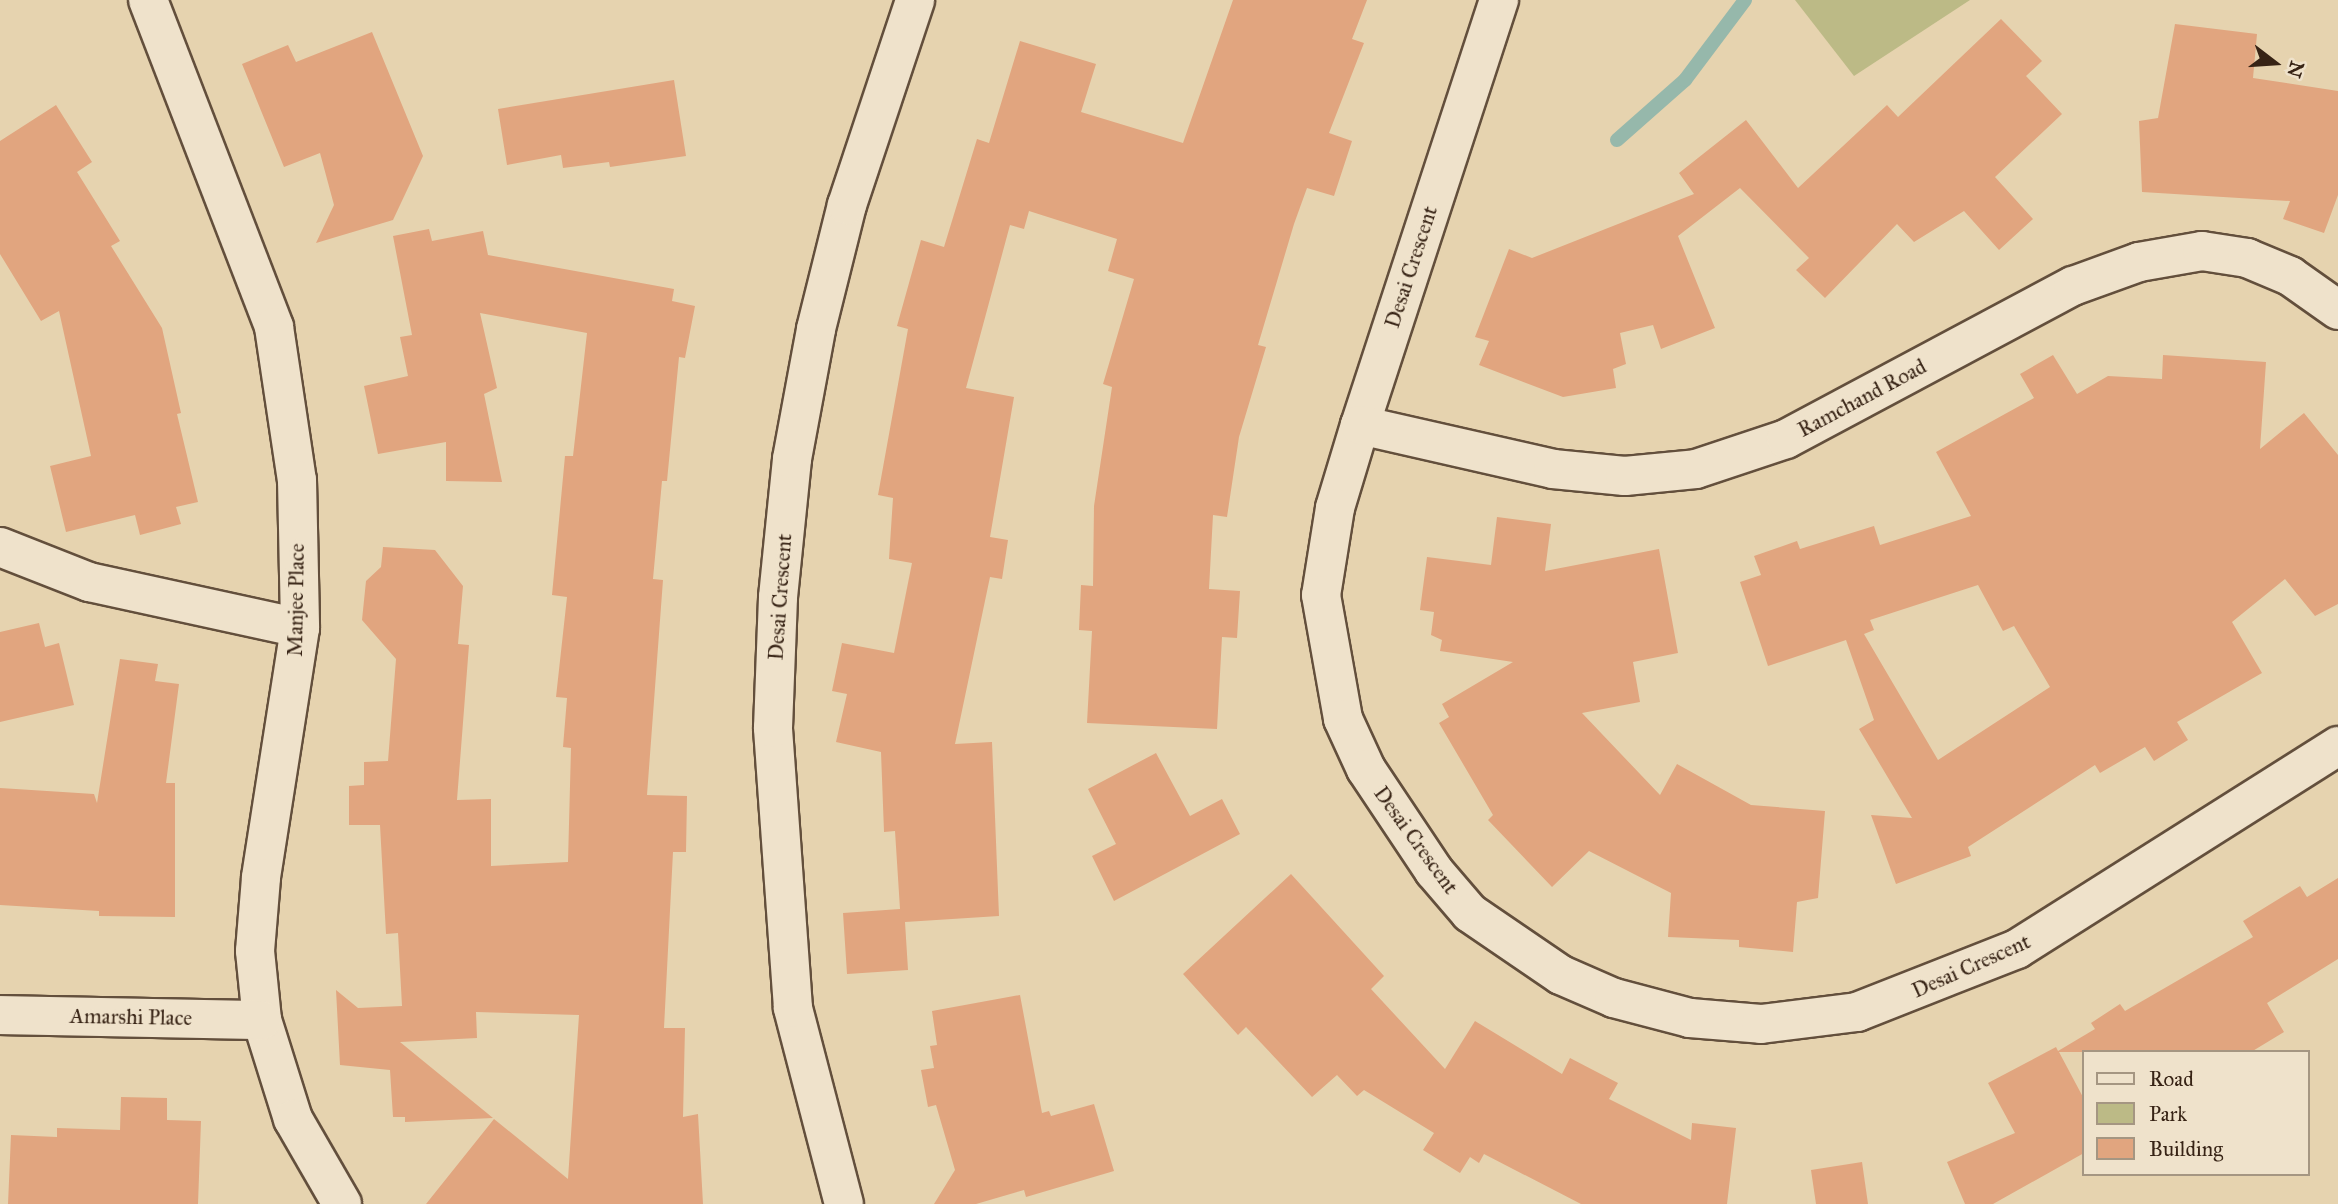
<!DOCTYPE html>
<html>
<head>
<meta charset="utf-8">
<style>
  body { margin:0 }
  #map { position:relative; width:2338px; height:1204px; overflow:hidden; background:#e6d3af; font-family:"IM FELL Great Primer",serif }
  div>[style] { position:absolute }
  .green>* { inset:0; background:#bcba86 }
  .stream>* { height:14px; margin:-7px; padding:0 7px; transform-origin:7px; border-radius:7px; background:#96b8ab }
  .building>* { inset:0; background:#e1a57f }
  .roads { filter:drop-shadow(2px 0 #634f3c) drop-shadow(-2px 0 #634f3c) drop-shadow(0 2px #634f3c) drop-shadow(0 -2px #634f3c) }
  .minor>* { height:38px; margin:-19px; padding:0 19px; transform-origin:19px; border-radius:19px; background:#efe2cb }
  span { translate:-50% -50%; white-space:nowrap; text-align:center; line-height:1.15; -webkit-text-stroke:7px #efe2cb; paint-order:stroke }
  .street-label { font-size:21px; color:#372315 }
  .legend { position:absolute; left:2082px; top:1050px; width:228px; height:126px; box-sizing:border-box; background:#efe2cb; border:2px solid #a59682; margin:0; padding:9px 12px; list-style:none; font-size:21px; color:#372315 }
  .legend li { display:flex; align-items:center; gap:14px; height:35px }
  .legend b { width:35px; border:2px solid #a59682 }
  .north { position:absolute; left:2240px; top:28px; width:70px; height:70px; -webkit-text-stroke:5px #efe2cb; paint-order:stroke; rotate:107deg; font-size:19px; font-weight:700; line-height:28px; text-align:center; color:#372315 }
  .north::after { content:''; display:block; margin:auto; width:24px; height:32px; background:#372315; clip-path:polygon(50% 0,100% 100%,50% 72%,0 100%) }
</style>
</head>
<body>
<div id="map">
  <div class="green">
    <i style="clip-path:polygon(1795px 0,1970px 0,1854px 76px)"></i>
  </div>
  <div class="stream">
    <i style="left:1617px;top:140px;width:91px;rotate:-41.4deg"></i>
    <i style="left:1685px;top:80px;width:100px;rotate:-53.1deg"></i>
  </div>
  <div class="building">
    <i style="clip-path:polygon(1233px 0,1367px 0,1352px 39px,1364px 43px,1329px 133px,1352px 141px,1334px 196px,1307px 188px,1294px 224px,1258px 345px,1266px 347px,1239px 437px,1227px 517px,1213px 515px,1209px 589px,1240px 591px,1237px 638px,1222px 637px,1217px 729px,1087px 723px,1092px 631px,1079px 630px,1081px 585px,1093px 586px,1094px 506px,1112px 387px,1103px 384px,1134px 279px,1108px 271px,1117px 239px,1029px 211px,1024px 229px,1010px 225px,966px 388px,1014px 397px,990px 537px,1008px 540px,1002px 579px,990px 577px,955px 744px,992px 742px,999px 916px,905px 922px,908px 970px,847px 974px,843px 913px,900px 909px,895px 831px,884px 832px,881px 752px,836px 742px,847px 694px,832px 691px,842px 643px,894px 653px,912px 563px,889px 559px,893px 498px,878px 495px,908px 329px,897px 326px,921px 240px,944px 247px,977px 139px,989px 143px,1020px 41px,1096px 64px,1081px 112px,1183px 143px)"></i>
    <i style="clip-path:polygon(2001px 19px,2042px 61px,2026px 76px,2062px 114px,1995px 177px,2033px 219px,1999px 250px,1964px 211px,1914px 242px,1897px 224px,1825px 298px,1796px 270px,1809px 258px,1740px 188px,1678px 236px,1715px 328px,1661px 349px,1653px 325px,1620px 333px,1626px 364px,1613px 369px,1616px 388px,1563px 397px,1479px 365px,1489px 341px,1475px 337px,1509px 249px,1532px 258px,1694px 194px,1679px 173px,1746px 120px,1798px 188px,1887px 105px,1898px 117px)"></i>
    <i style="clip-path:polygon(2175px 24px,2257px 34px,2253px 78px,2338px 91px,2338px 195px,2324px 233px,2283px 219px,2290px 201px,2142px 192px,2139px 121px,2158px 118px)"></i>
    <i style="clip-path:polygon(372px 32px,423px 156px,393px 220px,316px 243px,334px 205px,320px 153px,284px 167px,242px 64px,288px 45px,296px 62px)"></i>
    <i style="clip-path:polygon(674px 80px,686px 156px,610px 167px,609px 162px,563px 168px,561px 155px,507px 165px,498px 109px)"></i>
    <i style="clip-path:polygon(56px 105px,92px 162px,77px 172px,120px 241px,111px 246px,162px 328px,181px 413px,177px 414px,198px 502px,176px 507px,181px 524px,140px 535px,135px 515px,66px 532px,50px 466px,91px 456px,59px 311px,41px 321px,0 254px,0 141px)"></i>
    <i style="clip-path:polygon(429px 229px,432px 241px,483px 231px,488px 255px,674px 289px,672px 301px,695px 306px,685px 358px,679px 357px,667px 481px,662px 481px,653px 579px,663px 580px,647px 795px,687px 796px,686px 852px,673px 852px,664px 1028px,685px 1028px,683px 1117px,698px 1114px,703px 1204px,426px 1204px,494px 1119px,568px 1179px,579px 1015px,476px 1012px,477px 1038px,400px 1042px,493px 1118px,405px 1122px,405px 1117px,393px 1117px,390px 1070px,340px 1065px,336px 990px,358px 1008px,402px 1006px,398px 933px,386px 934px,380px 825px,349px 825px,349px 786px,364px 785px,364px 762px,388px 761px,396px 659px,362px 620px,366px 581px,381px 567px,383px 547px,435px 550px,463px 586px,458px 644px,469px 645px,457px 800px,491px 799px,491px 866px,568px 862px,571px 748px,563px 747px,567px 698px,556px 697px,567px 597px,552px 595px,565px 456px,573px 456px,587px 333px,480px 313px,497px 388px,484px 394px,502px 482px,446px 481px,446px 442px,378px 454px,364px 386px,408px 376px,400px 337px,412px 335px,393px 236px)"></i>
    <i style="clip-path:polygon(evenodd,2053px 355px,2077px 394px,2108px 376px,2162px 379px,2163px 355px,2266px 362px,2260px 449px,2304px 413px,2338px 455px,2338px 604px,2315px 616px,2285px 579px,2232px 622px,2262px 673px,2177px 722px,2188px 740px,2154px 761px,2145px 747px,2100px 773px,2095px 765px,1968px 847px,1971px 856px,1896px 884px,1871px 815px,1912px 818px,1859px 729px,1874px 720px,1846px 640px,1768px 666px,1740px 582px,1761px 575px,1754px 556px,1797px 541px,1800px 549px,1874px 526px,1880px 545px,1971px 516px,1936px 452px,2034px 398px,2020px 374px,2053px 355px,1978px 585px,2003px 631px,2014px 626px,2050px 687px,1938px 760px,1864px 634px,1874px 630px,1870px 620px,1978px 585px)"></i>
    <i style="clip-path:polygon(1497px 517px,1551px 524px,1545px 571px,1659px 549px,1678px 653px,1633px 662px,1640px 702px,1582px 713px,1660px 795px,1677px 764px,1751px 805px,1825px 811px,1818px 898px,1797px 902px,1793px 952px,1739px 947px,1739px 940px,1668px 937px,1671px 893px,1589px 851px,1552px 887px,1488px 820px,1493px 815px,1439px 723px,1449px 717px,1442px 704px,1513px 662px,1440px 651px,1442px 640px,1431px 635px,1434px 612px,1420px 610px,1427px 557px,1491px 565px)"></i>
    <i style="clip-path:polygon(39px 623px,45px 647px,59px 643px,74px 705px,0 722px,0 632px)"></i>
    <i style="clip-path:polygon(120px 659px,158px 664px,155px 681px,179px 684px,166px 783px,175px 783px,175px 917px,99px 916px,99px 911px,0 905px,0 788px,94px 794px,97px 803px)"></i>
    <i style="clip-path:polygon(1156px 753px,1190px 816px,1222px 799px,1240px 834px,1114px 901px,1092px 856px,1116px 844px,1088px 789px)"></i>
    <i style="clip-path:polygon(1291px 874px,1384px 976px,1371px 989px,1445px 1069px,1475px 1021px,1562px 1074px,1570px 1058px,1618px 1083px,1609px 1099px,1691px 1140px,1692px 1123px,1736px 1128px,1727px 1204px,1581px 1204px,1484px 1154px,1479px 1163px,1470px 1157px,1460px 1173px,1423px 1150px,1434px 1133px,1364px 1090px,1357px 1096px,1337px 1075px,1312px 1097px,1246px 1027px,1238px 1035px,1183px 974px)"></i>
    <i style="clip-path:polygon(2338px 878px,2338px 959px,2267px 1003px,2284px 1032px,2251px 1052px,2059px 1052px,2084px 1099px,2084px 1153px,1993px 1204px,1965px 1204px,1947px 1162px,2015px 1133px,1988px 1083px,2056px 1047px,2058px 1051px,2095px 1029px,2091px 1023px,2120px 1004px,2125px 1011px,2253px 937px,2243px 921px,2300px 886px,2307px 897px)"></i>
    <i style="clip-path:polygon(1020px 995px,1042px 1113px,1049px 1111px,1051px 1116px,1094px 1104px,1114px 1171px,1026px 1197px,1024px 1190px,976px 1204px,934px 1204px,955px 1170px,936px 1105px,928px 1107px,921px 1070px,934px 1068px,930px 1046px,937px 1045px,932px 1011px)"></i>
    <i style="clip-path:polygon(121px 1097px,167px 1098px,167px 1120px,201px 1121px,198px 1204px,8px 1204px,11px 1135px,57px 1137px,57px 1128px,120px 1130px)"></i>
    <i style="clip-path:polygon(1862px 1162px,1868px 1204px,1816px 1204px,1811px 1170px)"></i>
  </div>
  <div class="roads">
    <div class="minor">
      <i style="left:148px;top:0;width:350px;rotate:68.9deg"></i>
      <i style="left:274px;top:327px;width:155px;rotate:81.5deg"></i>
      <i style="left:297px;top:480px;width:148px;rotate:88.8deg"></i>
      <i style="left:300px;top:628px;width:253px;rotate:98.9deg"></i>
      <i style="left:261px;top:878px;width:73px;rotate:94.7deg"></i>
      <i style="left:255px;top:951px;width:69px;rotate:84.2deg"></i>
      <i style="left:262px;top:1020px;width:104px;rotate:72.6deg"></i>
      <i style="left:293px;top:1119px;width:98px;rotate:60deg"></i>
      <i style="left:1499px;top:0;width:447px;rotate:108.1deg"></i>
      <i style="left:1360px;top:425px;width:87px;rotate:106.8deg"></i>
      <i style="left:1335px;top:508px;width:88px;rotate:99.1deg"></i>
      <i style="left:1321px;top:595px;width:126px;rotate:79.9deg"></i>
      <i style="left:1343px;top:719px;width:55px;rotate:65.3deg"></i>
      <i style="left:1366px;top:769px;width:123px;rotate:56.3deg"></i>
      <i style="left:1434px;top:871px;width:55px;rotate:49.4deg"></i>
      <i style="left:1470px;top:913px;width:110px;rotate:34.3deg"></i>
      <i style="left:1561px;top:975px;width:58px;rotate:23.5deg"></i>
      <i style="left:1614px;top:998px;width:79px;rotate:14.7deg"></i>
      <i style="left:1690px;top:1018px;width:71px;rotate:4.8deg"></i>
      <i style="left:1761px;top:1024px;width:97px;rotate:-7.1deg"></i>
      <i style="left:1857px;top:1012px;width:172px;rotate:-21.5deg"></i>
      <i style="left:2017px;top:949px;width:380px;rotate:-32.3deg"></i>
      <i style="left:1360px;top:425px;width:198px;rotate:12.8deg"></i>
      <i style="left:1553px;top:469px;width:72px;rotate:5.6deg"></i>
      <i style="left:1625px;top:476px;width:71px;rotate:-5.6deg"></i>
      <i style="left:1696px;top:469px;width:95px;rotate:-18.4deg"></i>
      <i style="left:1786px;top:439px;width:325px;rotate:-28.1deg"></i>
      <i style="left:2073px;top:286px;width:70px;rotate:-20deg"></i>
      <i style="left:2139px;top:262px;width:64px;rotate:-9.9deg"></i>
      <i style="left:2202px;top:251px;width:46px;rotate:8.8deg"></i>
      <i style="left:2247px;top:258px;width:47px;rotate:22.7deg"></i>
      <i style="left:2290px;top:276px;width:59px;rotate:35.3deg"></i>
      <i style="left:0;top:547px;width:96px;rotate:21.5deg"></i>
      <i style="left:89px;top:582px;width:216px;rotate:12.3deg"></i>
      <i style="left:0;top:1015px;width:262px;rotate:1.1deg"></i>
      <i style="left:844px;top:1204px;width:203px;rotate:-104.6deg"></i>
      <i style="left:793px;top:1008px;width:281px;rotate:-94.1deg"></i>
      <i style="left:773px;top:728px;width:131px;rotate:-87.8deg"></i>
      <i style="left:778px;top:597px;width:139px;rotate:-84.2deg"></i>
      <i style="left:792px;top:459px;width:132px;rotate:-79.5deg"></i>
      <i style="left:816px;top:329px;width:128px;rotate:-76deg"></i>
      <i style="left:847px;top:205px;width:216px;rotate:-71.6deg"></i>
    </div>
  </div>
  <div class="street-label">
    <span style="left:1411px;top:267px;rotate:-72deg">Desai Crescent</span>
    <span style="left:1862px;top:398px;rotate:-28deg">Ramchand Road</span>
    <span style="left:780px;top:597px;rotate:-86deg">Desai Crescent</span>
    <span style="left:296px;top:600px;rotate:-89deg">Manjee Place</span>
    <span style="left:1416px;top:840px;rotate:54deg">Desai Crescent</span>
    <span style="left:1971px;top:966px;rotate:-24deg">Desai Crescent</span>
    <span style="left:131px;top:1017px;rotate:1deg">Amarshi Place</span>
  </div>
  <ul class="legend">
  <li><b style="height:9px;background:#efe2cb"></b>Road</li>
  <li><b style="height:19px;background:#bcba86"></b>Park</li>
  <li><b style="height:19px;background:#e1a57f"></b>Building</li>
  </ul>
  <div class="north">N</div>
</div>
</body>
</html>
